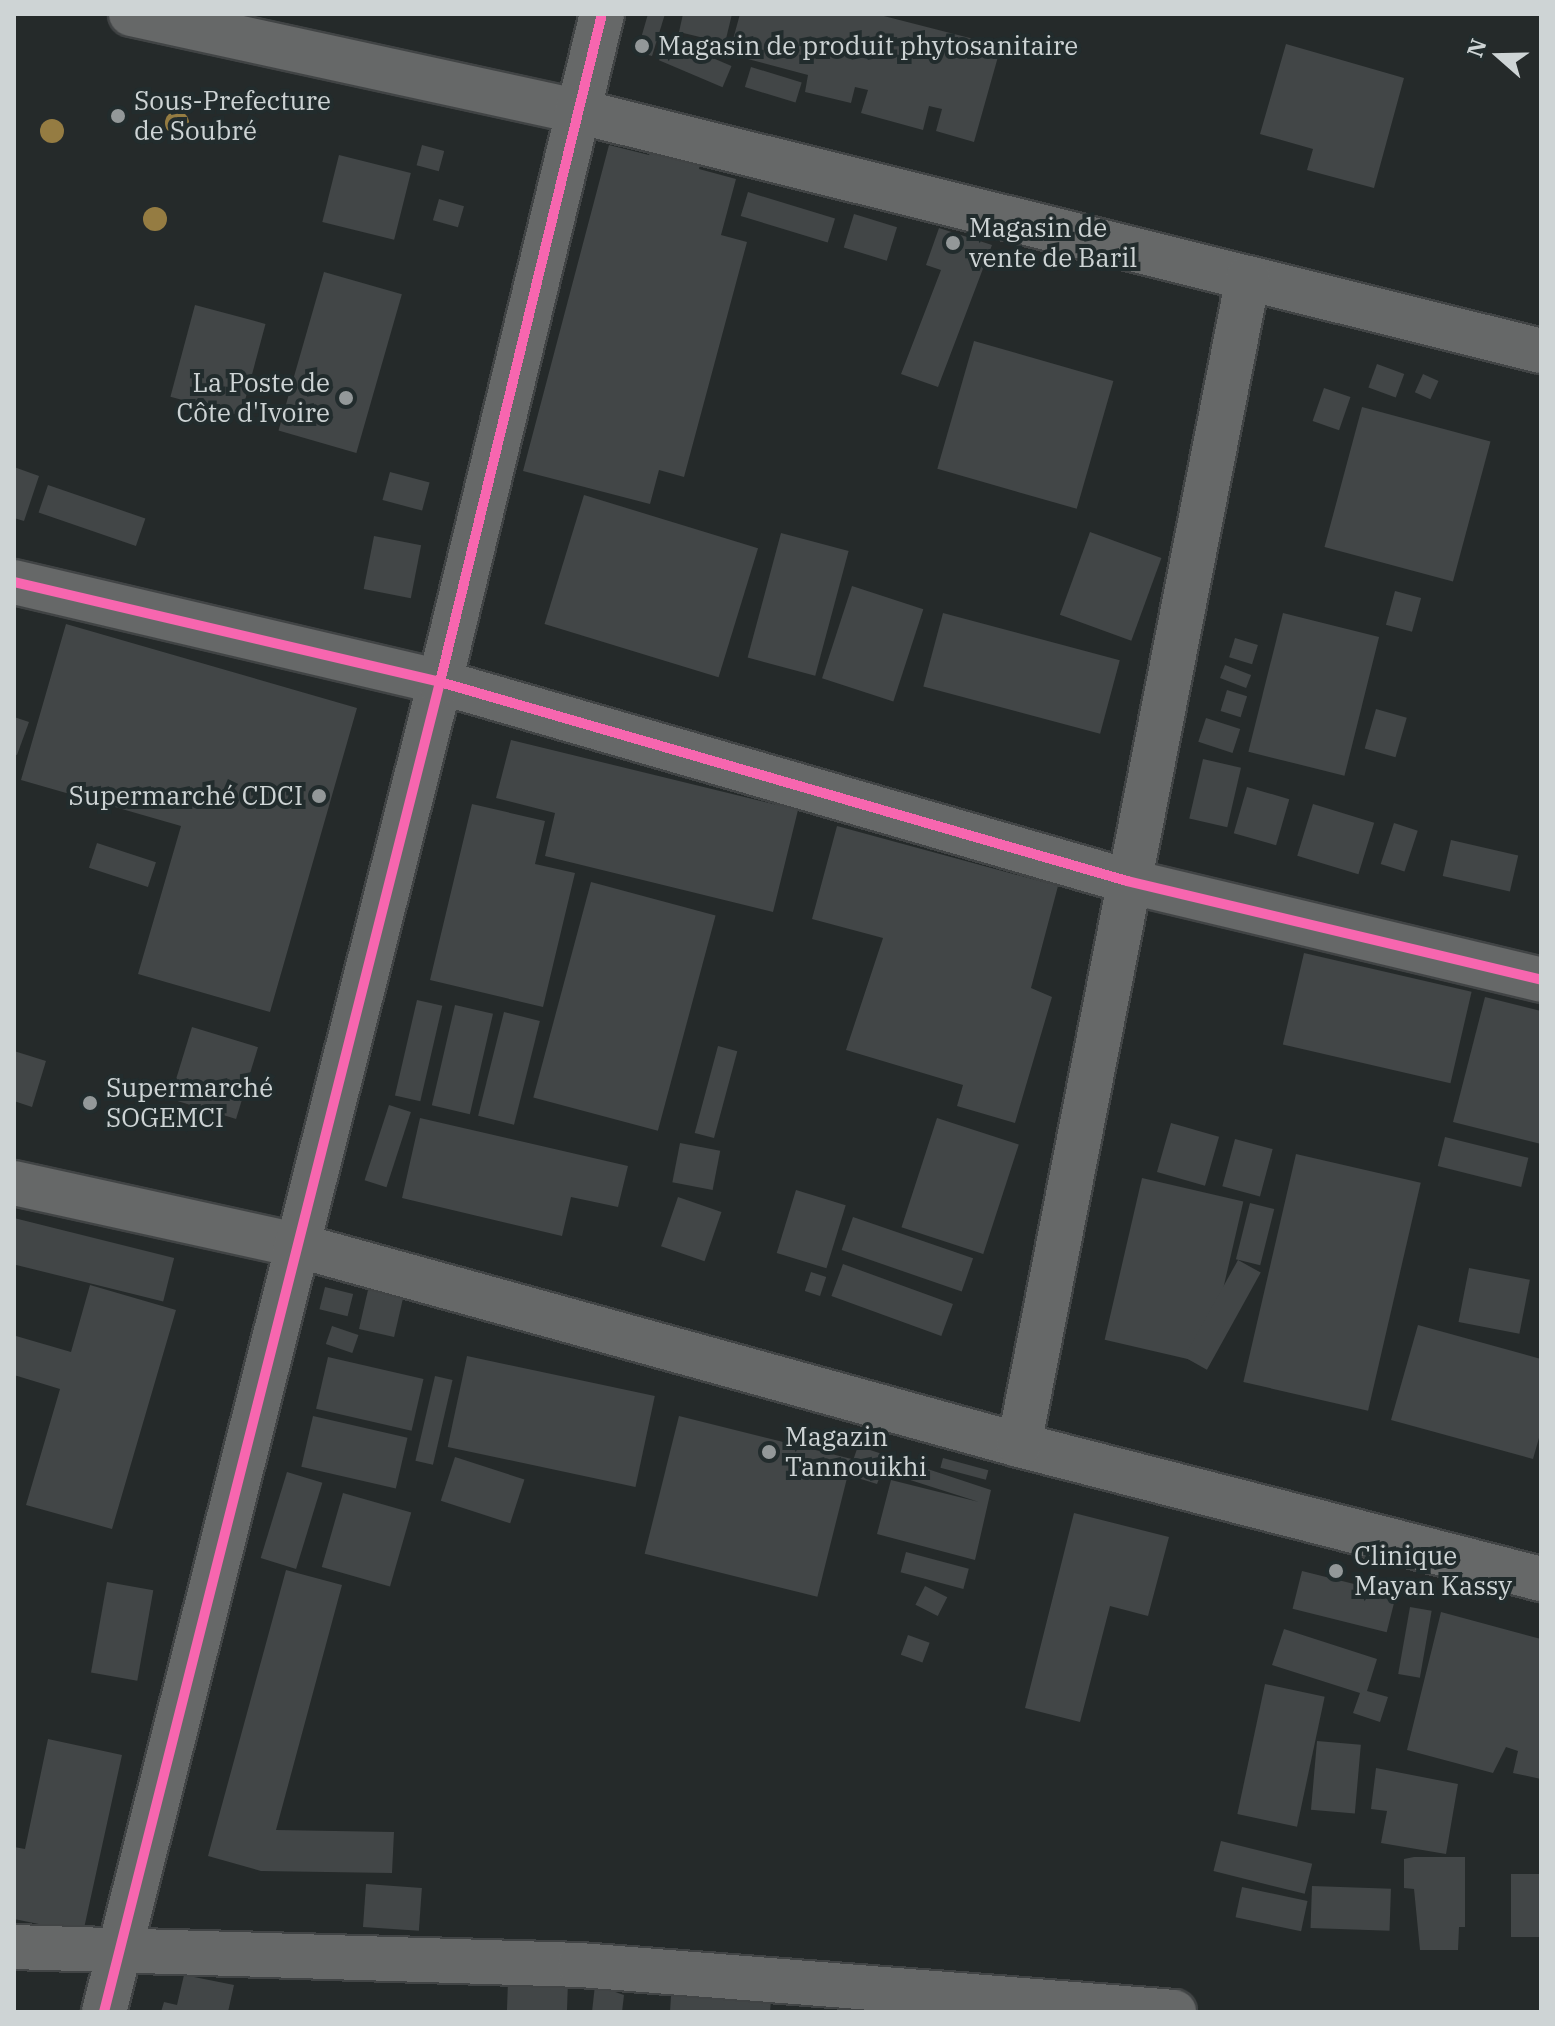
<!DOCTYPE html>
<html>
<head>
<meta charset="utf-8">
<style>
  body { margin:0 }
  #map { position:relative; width:1555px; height:2026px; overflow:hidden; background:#252a2a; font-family:"IBM Plex Serif",serif }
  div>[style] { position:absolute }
  .building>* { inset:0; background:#424647; transform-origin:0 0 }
  .roads { filter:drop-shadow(2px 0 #414445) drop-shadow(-2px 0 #414445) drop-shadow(0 2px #414445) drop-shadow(0 -2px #414445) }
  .minor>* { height:44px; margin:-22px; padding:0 22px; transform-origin:22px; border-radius:22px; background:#666868 }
  .cycleway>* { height:10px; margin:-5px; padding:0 5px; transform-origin:5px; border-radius:5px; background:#f766af }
  .trees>* { width:24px; height:24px; margin:-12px; border-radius:50%; background:#957c42 }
  .dots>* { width:22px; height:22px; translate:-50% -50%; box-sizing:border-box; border:4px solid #222c2d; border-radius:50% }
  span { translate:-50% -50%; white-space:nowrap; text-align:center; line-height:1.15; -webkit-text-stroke:8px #222c2d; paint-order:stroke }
  .poi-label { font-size:26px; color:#ced4d5 }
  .left { translate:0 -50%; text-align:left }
  .right { translate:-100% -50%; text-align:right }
  .frame { position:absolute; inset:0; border:16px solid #ced4d5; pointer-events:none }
  .north { position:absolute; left:1459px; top:16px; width:80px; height:80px; -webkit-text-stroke:6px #222c2d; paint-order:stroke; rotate:290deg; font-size:22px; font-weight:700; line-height:32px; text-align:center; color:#ced4d5 }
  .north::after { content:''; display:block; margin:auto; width:28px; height:36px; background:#ced4d5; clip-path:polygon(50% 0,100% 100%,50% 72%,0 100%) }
</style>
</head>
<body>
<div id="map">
  <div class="building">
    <i style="clip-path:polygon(648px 14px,665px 14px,652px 56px,637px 52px)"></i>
    <i style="clip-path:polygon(683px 14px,732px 14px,725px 43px,679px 32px)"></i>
    <i style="clip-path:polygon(740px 14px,876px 14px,1001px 46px,974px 142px,936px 131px,942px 109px,929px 106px,923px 130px,861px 113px,868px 90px,855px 87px,851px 103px,805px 92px,808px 75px,729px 54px)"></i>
    <i style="left:668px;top:39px;width:69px;height:23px;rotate:23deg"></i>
    <i style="clip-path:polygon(1286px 44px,1404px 78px,1374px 188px,1307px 170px,1313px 149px,1260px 134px)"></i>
    <i style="left:751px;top:67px;width:53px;height:21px;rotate:17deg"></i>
    <i style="clip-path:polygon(653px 142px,702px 155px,699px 169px,736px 179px,721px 235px,747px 242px,684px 477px,659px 470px,650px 504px,523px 471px,609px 145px,649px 155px)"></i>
    <i style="left:422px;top:145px;width:23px;height:21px;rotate:15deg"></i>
    <i style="left:339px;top:155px;width:74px;height:69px;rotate:14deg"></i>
    <i style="left:748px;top:192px;width:91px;height:25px;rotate:17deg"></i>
    <i style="left:439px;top:199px;width:26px;height:22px;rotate:16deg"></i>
    <i style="left:854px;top:214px;width:45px;height:35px;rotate:17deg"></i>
    <i style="clip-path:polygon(939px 228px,992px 245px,938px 387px,901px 374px,941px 270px,926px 265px)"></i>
    <i style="left:324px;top:272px;width:81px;height:165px;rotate:16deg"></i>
    <i style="left:195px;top:305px;width:73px;height:95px;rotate:15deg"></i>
    <i style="left:974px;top:341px;width:145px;height:133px;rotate:16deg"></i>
    <i style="left:1377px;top:364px;width:29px;height:25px;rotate:20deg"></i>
    <i style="left:1423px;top:374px;width:17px;height:20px;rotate:24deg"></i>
    <i style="left:1324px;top:388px;width:28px;height:35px;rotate:19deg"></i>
    <i style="left:1362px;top:407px;width:133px;height:145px;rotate:15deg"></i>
    <i style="clip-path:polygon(14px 467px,39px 476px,24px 521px,14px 518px)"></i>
    <i style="left:390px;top:472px;width:41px;height:29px;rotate:15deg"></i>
    <i style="left:48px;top:485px;width:103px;height:29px;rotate:19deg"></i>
    <i style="left:584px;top:495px;width:182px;height:135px;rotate:17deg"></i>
    <i style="left:1090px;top:532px;width:76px;height:88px;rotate:20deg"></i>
    <i style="left:781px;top:533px;width:70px;height:129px;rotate:15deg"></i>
    <i style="left:374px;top:536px;width:48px;height:54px;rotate:11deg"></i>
    <i style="left:852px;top:586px;width:75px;height:97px;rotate:18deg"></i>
    <i style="left:1395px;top:591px;width:27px;height:35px;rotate:15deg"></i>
    <i style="left:943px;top:613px;width:183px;height:76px;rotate:15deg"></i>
    <i style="left:1283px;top:613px;width:99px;height:143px;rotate:14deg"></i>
    <i style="clip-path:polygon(66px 624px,357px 708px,270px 1012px,138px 974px,181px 826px,21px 780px)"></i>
    <i style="left:1235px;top:638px;width:24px;height:20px;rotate:17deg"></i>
    <i style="left:1225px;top:665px;width:28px;height:14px;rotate:21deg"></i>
    <i style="left:1227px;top:690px;width:21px;height:22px;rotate:17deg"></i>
    <i style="left:1376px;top:709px;width:32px;height:41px;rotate:16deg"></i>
    <i style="clip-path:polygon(14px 717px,29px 722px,17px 755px,14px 754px)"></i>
    <i style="left:1206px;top:718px;width:36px;height:25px;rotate:18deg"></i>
    <i style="clip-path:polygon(511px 740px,798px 810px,773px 912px,545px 856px,555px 813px,496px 798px)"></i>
    <i style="left:1203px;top:759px;width:39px;height:61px;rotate:13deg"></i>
    <i style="left:1247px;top:787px;width:44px;height:48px;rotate:16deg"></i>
    <i style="clip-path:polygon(472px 804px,545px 821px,535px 864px,575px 873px,543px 1007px,430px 980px)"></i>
    <i style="left:1313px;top:804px;width:64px;height:54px;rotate:17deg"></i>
    <i style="left:1394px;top:823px;width:25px;height:43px;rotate:18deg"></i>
    <i style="clip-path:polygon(837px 826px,1058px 886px,1031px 988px,1052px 997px,1015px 1123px,957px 1106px,963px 1085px,846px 1050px,883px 938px,812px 919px)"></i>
    <i style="left:1451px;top:840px;width:69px;height:37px;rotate:13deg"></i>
    <i style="left:97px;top:843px;width:62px;height:26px;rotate:18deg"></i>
    <i style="left:591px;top:882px;width:129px;height:223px;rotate:15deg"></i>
    <i style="left:1304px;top:953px;width:172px;height:94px;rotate:13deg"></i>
    <i style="clip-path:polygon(1485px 997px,1541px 1011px,1541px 1144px,1453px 1122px)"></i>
    <i style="left:417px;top:1000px;width:26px;height:98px;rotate:13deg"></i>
    <i style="left:455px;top:1005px;width:39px;height:103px;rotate:13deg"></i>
    <i style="left:504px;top:1012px;width:37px;height:107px;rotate:14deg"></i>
    <i style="left:192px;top:1027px;width:69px;height:75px;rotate:17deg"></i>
    <i style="left:718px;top:1046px;width:20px;height:90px;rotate:15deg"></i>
    <i style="clip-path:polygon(14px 1051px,46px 1061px,32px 1107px,14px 1101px)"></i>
    <i style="left:389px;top:1105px;width:23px;height:79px;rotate:18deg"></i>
    <i style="clip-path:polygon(420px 1118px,628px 1166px,618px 1207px,571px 1197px,562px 1236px,402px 1198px)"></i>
    <i style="left:937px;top:1118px;width:86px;height:115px;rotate:18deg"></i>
    <i style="left:1171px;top:1123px;width:50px;height:51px;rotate:16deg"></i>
    <i style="left:1445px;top:1137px;width:86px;height:30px;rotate:14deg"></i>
    <i style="left:1235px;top:1139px;width:39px;height:49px;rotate:15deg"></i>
    <i style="left:680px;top:1143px;width:41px;height:40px;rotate:11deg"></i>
    <i style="left:1296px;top:1154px;width:128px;height:234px;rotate:13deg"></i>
    <i style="left:1142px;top:1178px;width:104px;height:166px;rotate:13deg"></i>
    <i style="left:796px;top:1190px;width:52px;height:66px;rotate:17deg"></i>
    <i style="left:678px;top:1197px;width:46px;height:52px;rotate:19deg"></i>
    <i style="left:1250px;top:1203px;width:25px;height:58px;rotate:14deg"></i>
    <i style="left:853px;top:1217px;width:127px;height:35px;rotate:19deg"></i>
    <i style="left:14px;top:1218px;width:165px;height:45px;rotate:14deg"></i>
    <i style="left:1238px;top:1260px;width:26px;height:111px;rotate:29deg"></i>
    <i style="left:843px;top:1264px;width:117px;height:34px;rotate:20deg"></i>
    <i style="left:1469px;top:1268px;width:62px;height:55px;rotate:11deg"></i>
    <i style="left:811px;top:1272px;width:16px;height:20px;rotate:18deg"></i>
    <i style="clip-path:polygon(90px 1285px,176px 1310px,112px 1529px,26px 1505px,60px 1389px,14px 1375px,16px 1336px,71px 1352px)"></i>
    <i style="left:325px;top:1287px;width:29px;height:23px;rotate:14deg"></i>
    <i style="left:368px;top:1290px;width:36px;height:40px;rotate:13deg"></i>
    <i style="clip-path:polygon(1418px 1325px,1541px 1359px,1541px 1431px,1533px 1459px,1391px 1420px)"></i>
    <i style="left:332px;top:1326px;width:28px;height:19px;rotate:19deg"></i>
    <i style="left:467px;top:1356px;width:192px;height:93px;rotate:12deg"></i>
    <i style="left:328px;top:1357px;width:98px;height:53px;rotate:13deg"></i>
    <i style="left:435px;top:1376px;width:18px;height:87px;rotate:13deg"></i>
    <i style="left:313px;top:1416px;width:97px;height:52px;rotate:13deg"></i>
    <i style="left:679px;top:1416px;width:178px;height:142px;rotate:14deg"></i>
    <i style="clip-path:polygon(858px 1446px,991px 1490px,975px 1560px,877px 1534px,891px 1480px,979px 1502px,882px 1471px,877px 1484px,848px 1475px)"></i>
    <i style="left:455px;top:1457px;width:73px;height:46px;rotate:18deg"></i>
    <i style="left:943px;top:1458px;width:47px;height:10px;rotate:15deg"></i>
    <i style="left:287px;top:1472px;width:37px;height:90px;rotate:17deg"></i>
    <i style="left:343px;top:1493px;width:71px;height:77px;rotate:16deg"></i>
    <i style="clip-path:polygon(1074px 1513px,1169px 1537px,1148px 1616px,1110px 1606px,1080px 1722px,1025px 1708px)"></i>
    <i style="left:906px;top:1552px;width:65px;height:21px;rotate:15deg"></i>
    <i style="clip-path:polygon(286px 1570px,342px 1585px,276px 1830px,394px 1832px,392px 1873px,261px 1871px,208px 1856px)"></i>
    <i style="left:1302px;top:1571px;width:97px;height:39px;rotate:14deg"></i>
    <i style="left:107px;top:1582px;width:47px;height:92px;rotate:10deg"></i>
    <i style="left:925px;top:1586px;width:25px;height:21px;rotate:27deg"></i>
    <i style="left:1410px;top:1607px;width:22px;height:68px;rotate:10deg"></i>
    <i style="clip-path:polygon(1441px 1612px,1541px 1639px,1541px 1779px,1513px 1773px,1518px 1751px,1506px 1747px,1493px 1773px,1407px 1750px)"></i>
    <i style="clip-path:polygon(1284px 1629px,1377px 1659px,1367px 1691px,1388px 1697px,1380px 1722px,1353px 1713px,1360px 1693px,1272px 1665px)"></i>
    <i style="left:908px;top:1635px;width:23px;height:21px;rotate:20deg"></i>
    <i style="left:1265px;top:1684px;width:61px;height:133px;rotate:12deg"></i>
    <i style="clip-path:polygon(48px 1739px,122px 1755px,83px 1933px,14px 1919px,14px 1847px,25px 1849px)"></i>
    <i style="left:1317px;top:1741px;width:44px;height:69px;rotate:5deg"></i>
    <i style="clip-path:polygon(1376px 1768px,1458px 1784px,1446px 1854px,1381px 1843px,1387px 1811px,1371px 1809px)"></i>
    <i style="left:1221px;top:1841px;width:94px;height:31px;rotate:14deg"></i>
    <i style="clip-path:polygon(1414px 1857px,1465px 1857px,1465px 1927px,1459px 1927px,1458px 1950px,1420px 1950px,1414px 1889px,1404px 1888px,1404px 1859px)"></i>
    <i style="left:1511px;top:1874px;width:30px;height:63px"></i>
    <i style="left:366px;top:1884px;width:56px;height:43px;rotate:4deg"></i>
    <i style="left:1312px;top:1886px;width:79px;height:42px;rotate:2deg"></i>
    <i style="left:1242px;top:1887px;width:67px;height:31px;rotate:12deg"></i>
    <i style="clip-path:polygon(184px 1975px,234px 1985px,228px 2012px,161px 2012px,164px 2002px,177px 2005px)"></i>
    <i style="left:508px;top:1981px;width:60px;height:31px;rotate:2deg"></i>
    <i style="clip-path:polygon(595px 1985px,624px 1995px,622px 2012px,592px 2012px)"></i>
    <i style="clip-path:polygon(671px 1996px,771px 2000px,770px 2012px,670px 2012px)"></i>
  </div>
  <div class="roads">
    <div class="minor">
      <i style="left:131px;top:14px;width:456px;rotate:12.3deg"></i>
      <i style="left:577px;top:111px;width:993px;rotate:13.98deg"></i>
      <i style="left:14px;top:582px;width:438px;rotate:13.2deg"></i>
      <i style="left:440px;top:682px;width:715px;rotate:16.15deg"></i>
      <i style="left:1127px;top:881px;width:426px;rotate:13.4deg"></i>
      <i style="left:14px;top:1183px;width:289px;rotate:12.4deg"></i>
      <i style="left:296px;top:1245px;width:750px;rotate:15.46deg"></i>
      <i style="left:1019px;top:1445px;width:539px;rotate:14.4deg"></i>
      <i style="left:1019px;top:1445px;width:1189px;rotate:-78.9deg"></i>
      <i style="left:14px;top:1947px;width:566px;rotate:1.82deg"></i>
      <i style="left:580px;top:1965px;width:596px;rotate:4.52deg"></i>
      <i style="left:104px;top:2012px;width:1372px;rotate:-75.82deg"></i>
      <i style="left:440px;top:682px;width:687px;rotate:-76.37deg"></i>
    </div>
  </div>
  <div class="cycleway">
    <i style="left:14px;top:582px;width:438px;rotate:13.2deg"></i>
    <i style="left:440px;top:682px;width:715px;rotate:16.15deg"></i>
    <i style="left:1127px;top:881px;width:426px;rotate:13.4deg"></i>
    <i style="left:104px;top:2012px;width:1372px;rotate:-75.82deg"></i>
    <i style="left:440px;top:682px;width:687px;rotate:-76.37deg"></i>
  </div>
  <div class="trees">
    <i style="left:177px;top:123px"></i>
    <i style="left:52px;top:131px"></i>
    <i style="left:155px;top:219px"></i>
  </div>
  <div class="dots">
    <i style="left:642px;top:46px;background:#939899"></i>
    <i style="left:118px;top:116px;background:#939899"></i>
    <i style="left:953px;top:243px;background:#939899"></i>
    <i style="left:346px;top:398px;background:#939899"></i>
    <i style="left:319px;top:796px;background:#939899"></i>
    <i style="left:90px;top:1103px;background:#939899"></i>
    <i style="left:769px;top:1452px;background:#939899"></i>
    <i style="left:1336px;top:1571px;background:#939899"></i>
  </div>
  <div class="poi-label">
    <span class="left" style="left:658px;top:46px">Magasin de produit phytosanitaire</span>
    <span class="left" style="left:134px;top:116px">Sous-Prefecture<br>de Soubré</span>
    <span class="left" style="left:969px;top:243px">Magasin de<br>vente de Baril</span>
    <span class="right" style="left:330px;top:398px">La Poste de<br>Côte d'Ivoire</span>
    <span class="right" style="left:303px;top:796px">Supermarché CDCI</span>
    <span class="left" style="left:106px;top:1103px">Supermarché<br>SOGEMCI</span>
    <span class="left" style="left:785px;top:1452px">Magazin<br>Tannouikhi</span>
    <span class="left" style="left:1354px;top:1571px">Clinique<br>Mayan Kassy</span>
  </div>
  <div class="frame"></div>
  <div class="north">N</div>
</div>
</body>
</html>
